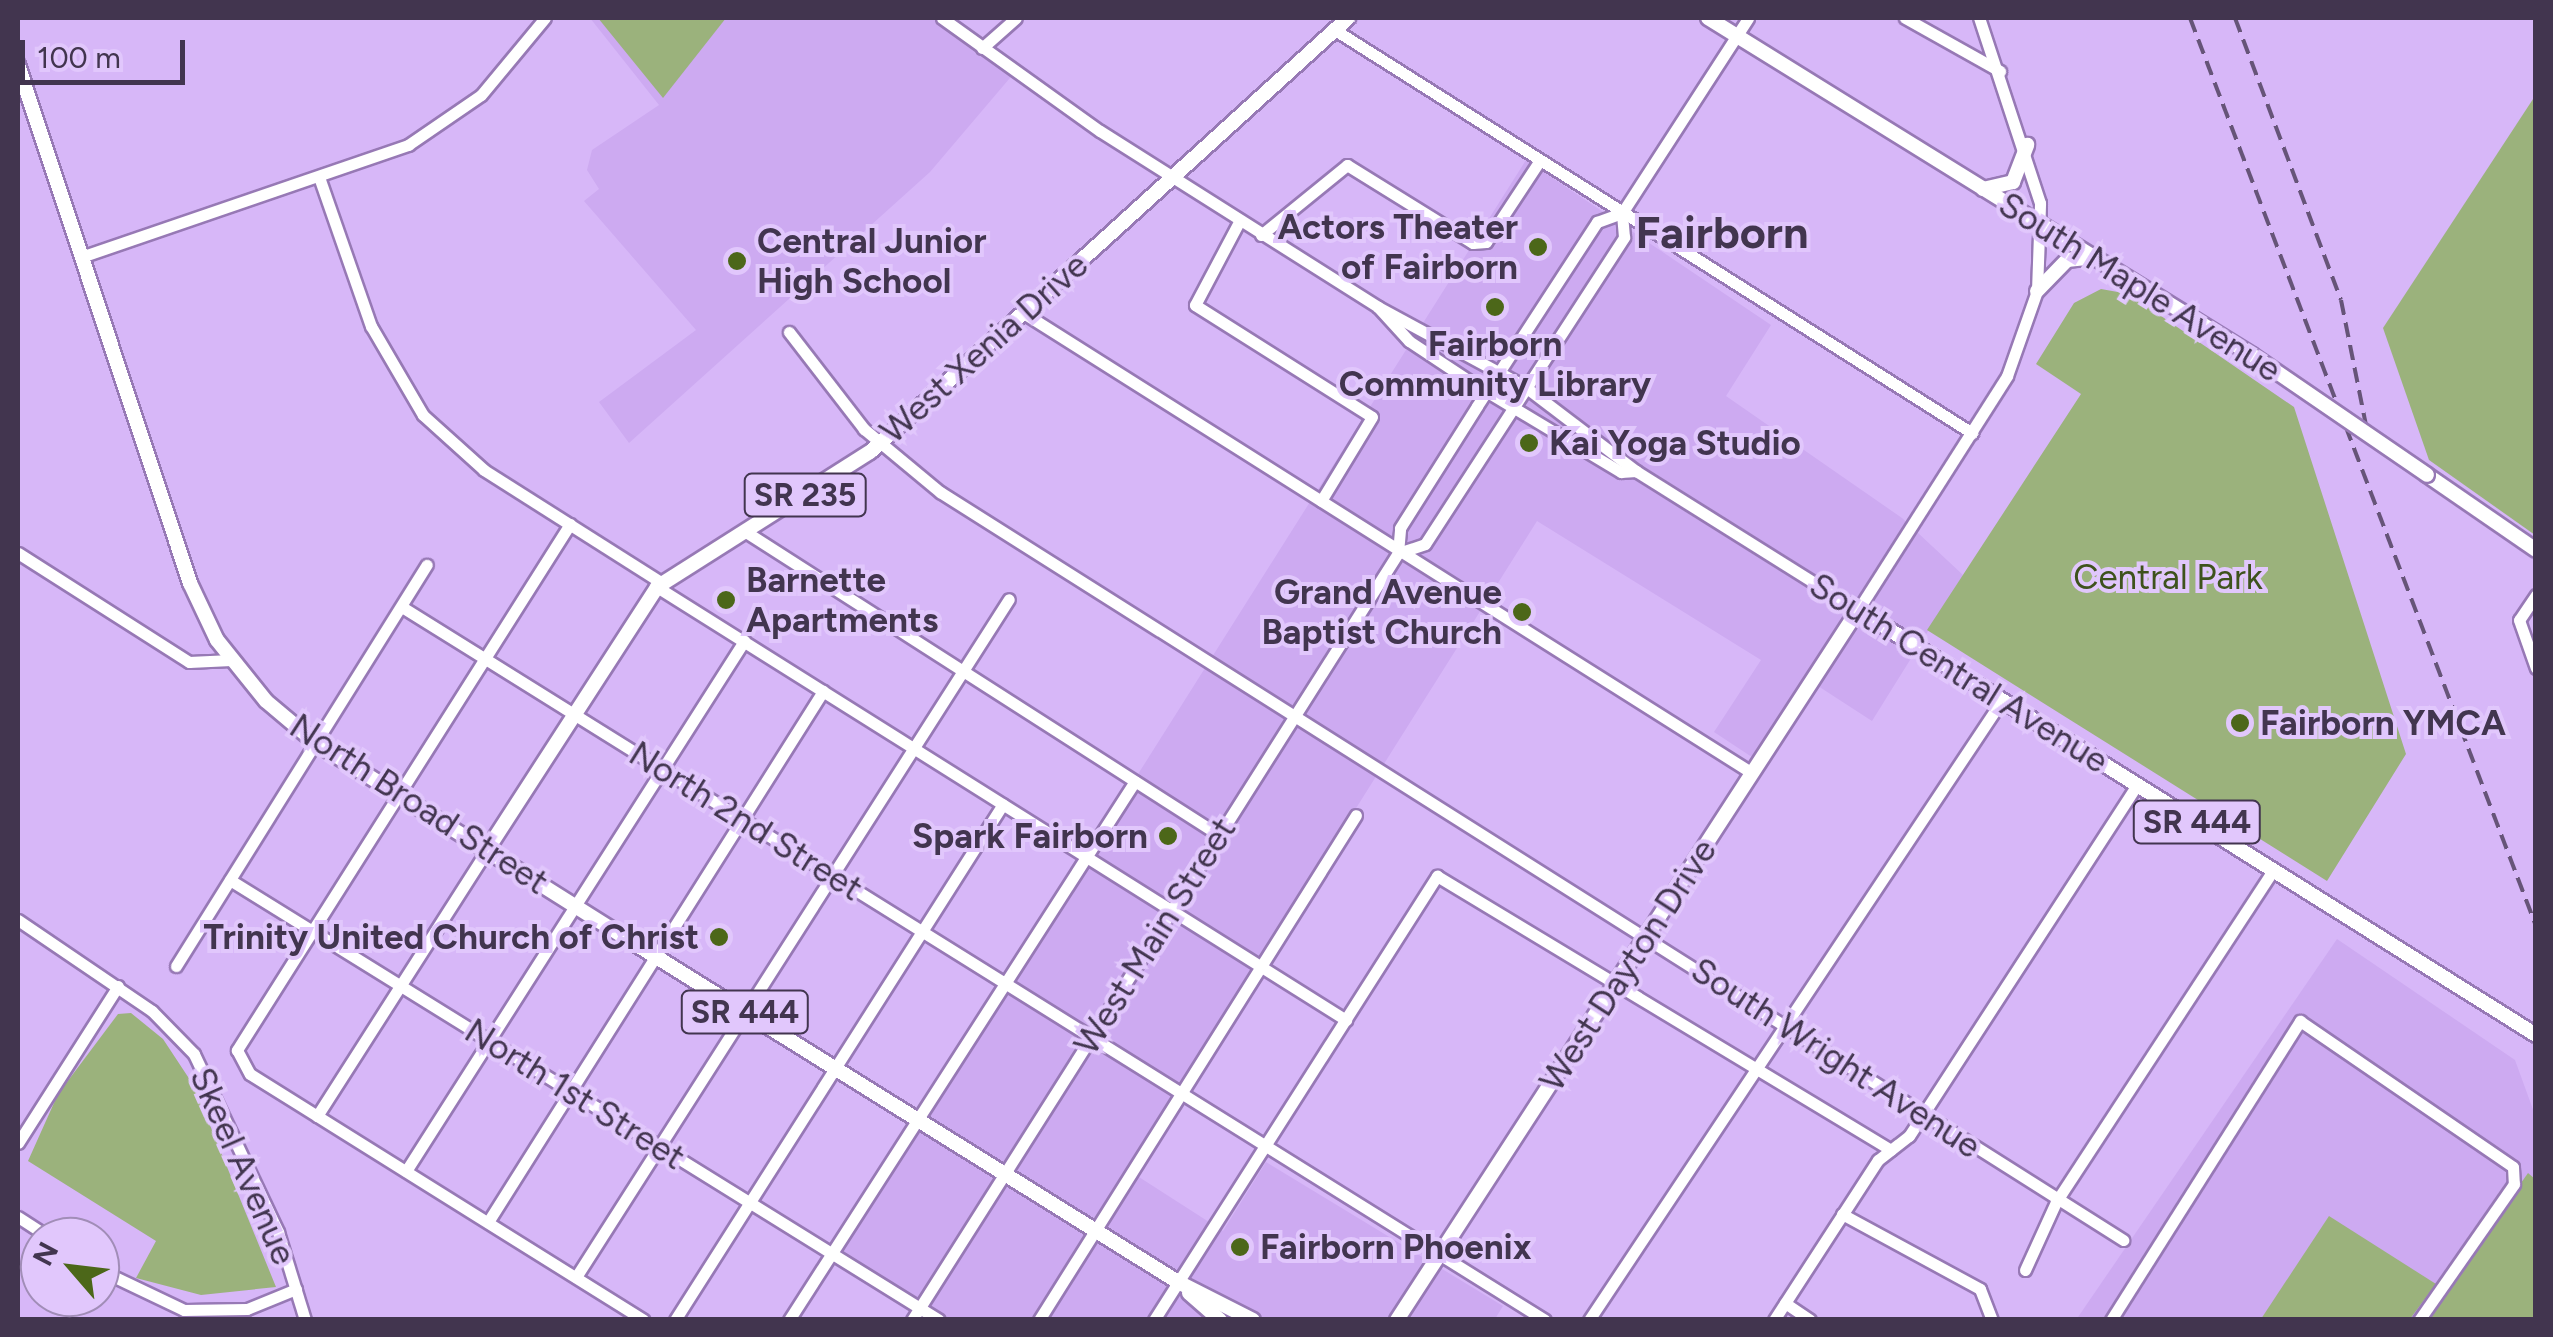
<!DOCTYPE html>
<html>
<head>
<meta charset="utf-8">
<style>
  body { margin:0 }
  #map { position:relative; width:2553px; height:1337px; overflow:hidden; background:#d7b7f8; font-family:Figtree,sans-serif }
  div>[style] { position:absolute }
  .built>* { inset:0; background:#cdaaf1 }
  .green>* { inset:0; background:#9bb27c }
  .roads { filter:drop-shadow(2px 0 #9779b5) drop-shadow(-2px 0 #9779b5) drop-shadow(0 2px #9779b5) drop-shadow(0 -2px #9779b5) }
  .minor>* { height:11px; margin:-5.5px; padding:0 5.5px; transform-origin:5.5px; border-radius:5.5px; background:#fff }
  .major>* { height:14px; margin:-7px; padding:0 7px; transform-origin:7px; border-radius:7px; background:#fff }
  .rail>* { height:4px; margin-top:-2px; transform-origin:0; background:repeating-linear-gradient(90deg,#665478 0 15px,transparent 0 23px) }
  .bridges { filter:drop-shadow(2px 0 #9779b5) drop-shadow(-2px 0 #9779b5) drop-shadow(0 2px #9779b5) drop-shadow(0 -2px #9779b5) }
  .major-bridge>* { height:14px; margin:-7px; padding:0 7px; transform-origin:7px; border-radius:7px; background:#fff }
  .dots>* { width:28px; height:28px; translate:-50% -50%; box-sizing:border-box; border:5px solid #e1c7fc; border-radius:50% }
  span { translate:-50% -50%; white-space:nowrap; text-align:center; line-height:1.15; -webkit-text-stroke:8px #e1c7fc; paint-order:stroke }
  .shield-label span { padding:2px 8px; background:#e1c7fc; border:2px solid; border-radius:8px; -webkit-text-stroke-width:0 }
  .shield-label { font-size:32px; color:#42354f; font-weight:700 }
  .poi-label { font-size:35px; color:#42354f; font-weight:700 }
  .right { translate:-100% -50%; text-align:right }
  .left { translate:0 -50%; text-align:left }
  .street-label { font-size:35px; color:#42354f }
  .park-label { font-size:35px; color:#3e521c }
  .district-label { font-size:45px; color:#42354f; font-weight:700 }
  .frame { position:absolute; inset:0; border:20px solid #42354f; pointer-events:none }
  .north { position:absolute; left:20px; top:1217px; width:100px; height:100px; box-sizing:border-box; background:#e1c7fc; border:2px solid #a18db7; border-radius:50%; rotate:298deg; font-size:28px; font-weight:700; line-height:40px; text-align:center; color:#42354f }
  .north::after { content:''; display:block; margin:auto; width:35px; height:45px; background:#4c6719; clip-path:polygon(50% 0,100% 100%,50% 72%,0 100%) }
  .scale { position:absolute; left:20px; top:40px; width:165px; height:45px; box-sizing:border-box; border:5px solid #42354f; border-top:0; padding-left:12px; font-size:30px; line-height:35px; white-space:nowrap; color:#42354f; -webkit-text-stroke:8px #e1c7fc; paint-order:stroke }
</style>
</head>
<body>
<div id="map">
  <div class="built">
    <i style="clip-path:polygon(590px 18px,942px 18px,1015px 72px,930px 172px,629px 443px,599px 402px,696px 330px,584px 201px,599px 189px,587px 170px,592px 150px,659px 105px)"></i>
    <i style="clip-path:polygon(1526px 160px,1771px 325px,1726px 396px,1902px 518px,1963px 575px,1872px 721px,1818px 686px,1764px 765px,1714px 732px,1761px 660px,1537px 521px,1128px 1170px,1223px 1231px,1266px 1162px,1503px 1306px,1495px 1319px,950px 1319px,838px 1249px)"></i>
    <i style="clip-path:polygon(2337px 939px,2515px 1060px,2535px 1115px,2535px 1319px,2076px 1320px)"></i>
  </div>
  <div class="green">
    <i style="clip-path:polygon(598px 18px,726px 18px,663px 98px)"></i>
    <i style="clip-path:polygon(2535px 96px,2536px 535px,2535px 535px,2429px 460px,2383px 328px)"></i>
    <i style="clip-path:polygon(2101px 289px,2129px 294px,2294px 407px,2406px 754px,2327px 881px,1927px 630px,2081px 394px,2036px 364px,2074px 303px)"></i>
    <i style="clip-path:polygon(131px 1013px,163px 1039px,194px 1086px,276px 1287px,201px 1295px,136px 1278px,156px 1241px,28px 1161px,58px 1094px,118px 1014px)"></i>
    <i style="clip-path:polygon(2528px 1173px,2535px 1179px,2535px 1319px,2425px 1320px)"></i>
    <i style="clip-path:polygon(2329px 1216px,2436px 1284px,2410px 1319px,2261px 1319px)"></i>
  </div>
  <div class="roads">
    <div class="minor">
      <i style="left:942px;top:18px;width:194px;rotate:35.6deg"></i>
      <i style="left:1100px;top:131px;width:329px;rotate:32.3deg"></i>
      <i style="left:1378px;top:307px;width:166px;rotate:28.4deg"></i>
      <i style="left:1524px;top:386px;width:141px;rotate:37.2deg"></i>
      <i style="left:1636px;top:471px;width:262px;rotate:32.1deg"></i>
      <i style="left:1858px;top:610px;width:277px;rotate:-57.5deg"></i>
      <i style="left:2007px;top:376px;width:90px;rotate:-70.6deg"></i>
      <i style="left:2037px;top:291px;width:88px;rotate:-88deg"></i>
      <i style="left:2040px;top:203px;width:195px;rotate:-108.2deg"></i>
      <i style="left:1905px;top:18px;width:109px;rotate:29.2deg"></i>
      <i style="left:1335px;top:30px;width:754px;rotate:32.32deg"></i>
      <i style="left:982px;top:48px;width:45px;rotate:-41.4deg"></i>
      <i style="left:319px;top:177px;width:158px;rotate:70.8deg"></i>
      <i style="left:371px;top:326px;width:103px;rotate:59.7deg"></i>
      <i style="left:423px;top:415px;width:82px;rotate:42deg"></i>
      <i style="left:484px;top:470px;width:211px;rotate:32.4deg"></i>
      <i style="left:1240px;top:220px;width:96px;rotate:117.9deg"></i>
      <i style="left:1195px;top:305px;width:209px;rotate:32.3deg"></i>
      <i style="left:1372px;top:417px;width:98px;rotate:121.3deg"></i>
      <i style="left:1261px;top:235px;width:111px;rotate:-39.1deg"></i>
      <i style="left:1347px;top:165px;width:148px;rotate:31.8deg"></i>
      <i style="left:1473px;top:243px;width:13px;rotate:-4deg"></i>
      <i style="left:1486px;top:242px;width:98px;rotate:-56.6deg"></i>
      <i style="left:81px;top:257px;width:346px;rotate:-18.9deg"></i>
      <i style="left:408px;top:145px;width:88px;rotate:-34.4deg"></i>
      <i style="left:481px;top:95px;width:100px;rotate:-50.3deg"></i>
      <i style="left:1378px;top:307px;width:46px;rotate:47.6deg"></i>
      <i style="left:1409px;top:341px;width:74px;rotate:33.5deg"></i>
      <i style="left:1471px;top:382px;width:175px;rotate:31deg"></i>
      <i style="left:1621px;top:472px;width:15px;rotate:-4deg"></i>
      <i style="left:1022px;top:312px;width:863px;rotate:32.27deg"></i>
      <i style="left:789px;top:332px;width:123px;rotate:52.3deg"></i>
      <i style="left:864px;top:429px;width:99px;rotate:39.7deg"></i>
      <i style="left:940px;top:492px;width:1400px;rotate:32.3deg"></i>
      <i style="left:570px;top:524px;width:623px;rotate:122.34deg"></i>
      <i style="left:237px;top:1050px;width:27px;rotate:62deg"></i>
      <i style="left:250px;top:1074px;width:464px;rotate:32deg"></i>
      <i style="left:746px;top:532px;width:562px;rotate:32.64deg"></i>
      <i style="left:18px;top:553px;width:203px;rotate:32.5deg"></i>
      <i style="left:189px;top:662px;width:42px;rotate:-2.7deg"></i>
      <i style="left:1398px;top:553px;width:28px;rotate:-18deg"></i>
      <i style="left:1425px;top:544px;width:366px;rotate:-57deg"></i>
      <i style="left:1624px;top:237px;width:24px;rotate:-95deg"></i>
      <i style="left:1622px;top:213px;width:232px;rotate:-57.1deg"></i>
      <i style="left:657px;top:587px;width:814px;rotate:32.15deg"></i>
      <i style="left:2536px;top:595px;width:30px;rotate:124deg"></i>
      <i style="left:2519px;top:620px;width:51px;rotate:70.5deg"></i>
      <i style="left:402px;top:607px;width:1347px;rotate:31.96deg"></i>
      <i style="left:230px;top:880px;width:834px;rotate:31.82deg"></i>
      <i style="left:18px;top:920px;width:162px;rotate:34.2deg"></i>
      <i style="left:152px;top:1011px;width:60px;rotate:45.7deg"></i>
      <i style="left:194px;top:1054px;width:197px;rotate:64.7deg"></i>
      <i style="left:278px;top:1232px;width:92px;rotate:72.9deg"></i>
      <i style="left:176px;top:966px;width:473px;rotate:-58deg"></i>
      <i style="left:317px;top:1116px;width:316px;rotate:-57.4deg"></i>
      <i style="left:18px;top:1143px;width:186px;rotate:-57.5deg"></i>
      <i style="left:406px;top:1171px;width:629px;rotate:-57.47deg"></i>
      <i style="left:1842px;top:1214px;width:157px;rotate:28.5deg"></i>
      <i style="left:1980px;top:1289px;width:33px;rotate:69deg"></i>
      <i style="left:18px;top:1217px;width:37px;rotate:33deg"></i>
      <i style="left:488px;top:1222px;width:628px;rotate:-57.75deg"></i>
      <i style="left:100px;top:1270px;width:93px;rotate:25.5deg"></i>
      <i style="left:184px;top:1310px;width:63px;rotate:-0.9deg"></i>
      <i style="left:247px;top:1309px;width:53px;rotate:-22.2deg"></i>
      <i style="left:2025px;top:1270px;width:75px;rotate:-65.5deg"></i>
      <i style="left:2056px;top:1202px;width:396px;rotate:-56.8deg"></i>
      <i style="left:576px;top:1277px;width:804px;rotate:-57.44deg"></i>
      <i style="left:1785px;top:1303px;width:30px;rotate:34deg"></i>
      <i style="left:675px;top:1320px;width:611px;rotate:-57.56deg"></i>
      <i style="left:789px;top:1320px;width:640px;rotate:-57.3deg"></i>
      <i style="left:912px;top:1320px;width:908px;rotate:-57.64deg"></i>
      <i style="left:1398px;top:553px;width:25px;rotate:-85deg"></i>
      <i style="left:1400px;top:528px;width:144px;rotate:-57.7deg"></i>
      <i style="left:1477px;top:406px;width:220px;rotate:-56.9deg"></i>
      <i style="left:1597px;top:222px;width:27px;rotate:-20deg"></i>
      <i style="left:1039px;top:1320px;width:596px;rotate:-57.88deg"></i>
      <i style="left:1154px;top:1320px;width:527px;rotate:-57.49deg"></i>
      <i style="left:1437px;top:876px;width:530px;rotate:31.11deg"></i>
      <i style="left:1589px;top:1320px;width:745px;rotate:-56.33deg"></i>
      <i style="left:1774px;top:1320px;width:191px;rotate:-57deg"></i>
      <i style="left:1878px;top:1160px;width:39px;rotate:-38deg"></i>
      <i style="left:1909px;top:1136px;width:419px;rotate:-57deg"></i>
      <i style="left:2111px;top:1320px;width:354px;rotate:-57.7deg"></i>
      <i style="left:2300px;top:1021px;width:258px;rotate:34.4deg"></i>
      <i style="left:2513px;top:1167px;width:17px;rotate:87deg"></i>
      <i style="left:2514px;top:1184px;width:166px;rotate:124.9deg"></i>
    </div>
    <div class="major">
      <i style="left:1708px;top:18px;width:640px;rotate:31.78deg"></i>
      <i style="left:18px;top:65px;width:546px;rotate:71.63deg"></i>
      <i style="left:190px;top:583px;width:63px;rotate:64.7deg"></i>
      <i style="left:217px;top:640px;width:78px;rotate:51.2deg"></i>
      <i style="left:266px;top:701px;width:65px;rotate:40deg"></i>
      <i style="left:316px;top:743px;width:370px;rotate:32.2deg"></i>
      <i style="left:629px;top:940px;width:647px;rotate:31.92deg"></i>
      <i style="left:1178px;top:1282px;width:84px;rotate:26.9deg"></i>
      <i style="left:1983px;top:189px;width:31px;rotate:-13deg"></i>
      <i style="left:2013px;top:182px;width:40px;rotate:-69deg"></i>
      <i style="left:2037px;top:291px;width:43px;rotate:-45.9deg"></i>
      <i style="left:2067px;top:260px;width:29px;rotate:-6deg"></i>
      <i style="left:2427px;top:475px;width:132px;rotate:34.5deg"></i>
      <i style="left:487px;top:850px;width:313px;rotate:-57.1deg"></i>
      <i style="left:657px;top:587px;width:252px;rotate:-32.4deg"></i>
      <i style="left:870px;top:452px;width:646px;rotate:-42.24deg"></i>
      <i style="left:1189px;top:1293px;width:41px;rotate:41.1deg"></i>
      <i style="left:1397px;top:1320px;width:847px;rotate:-57deg"></i>
      <i style="left:1858px;top:610px;width:800px;rotate:32.08deg"></i>
    </div>
  </div>
  <div class="rail">
    <i style="left:2190px;top:18px;width:972px;rotate:69.14deg"></i>
    <i style="left:2235px;top:18px;width:301px;rotate:69.4deg"></i>
    <i style="left:2341px;top:300px;width:127px;rotate:78.7deg"></i>
  </div>
  <div class="bridges">
    <div class="major-bridge">
      <i style="left:2252px;top:355px;width:212px;rotate:34.4deg"></i>
    </div>
  </div>
  <div class="dots">
    <i style="left:1538px;top:247px;background:#4c6719"></i>
    <i style="left:737px;top:261px;background:#4c6719"></i>
    <i style="left:1495px;top:307px;background:#4c6719"></i>
    <i style="left:1529px;top:443px;background:#4c6719"></i>
    <i style="left:726px;top:600px;background:#4c6719"></i>
    <i style="left:1522px;top:612px;background:#4c6719"></i>
    <i style="left:2240px;top:723px;background:#4c6719"></i>
    <i style="left:1168px;top:836px;background:#4c6719"></i>
    <i style="left:719px;top:937px;background:#4c6719"></i>
    <i style="left:1240px;top:1247px;background:#4c6719"></i>
  </div>
  <div class="shield-label">
    <span style="left:805px;top:495px">SR 235</span>
    <span style="left:2197px;top:822px">SR 444</span>
    <span style="left:745px;top:1012px">SR 444</span>
  </div>
  <div class="poi-label">
    <span class="right" style="left:1518px;top:247px">Actors Theater<br>of Fairborn</span>
    <span class="left" style="left:757px;top:261px">Central Junior<br>High School</span>
    <span style="left:1495px;top:364px">Fairborn<br>Community Library</span>
    <span class="left" style="left:1549px;top:443px">Kai Yoga Studio</span>
    <span class="left" style="left:746px;top:600px">Barnette<br>Apartments</span>
    <span class="right" style="left:1502px;top:612px">Grand Avenue<br>Baptist Church</span>
    <span class="left" style="left:2260px;top:723px">Fairborn YMCA</span>
    <span class="right" style="left:1148px;top:836px">Spark Fairborn</span>
    <span class="right" style="left:699px;top:937px">Trinity United Church of Christ</span>
    <span class="left" style="left:1260px;top:1247px">Fairborn Phoenix</span>
  </div>
  <div class="street-label">
    <span style="left:2140px;top:287px;rotate:32deg">South Maple Avenue</span>
    <span style="left:984px;top:348px;rotate:-42deg">West Xenia Drive</span>
    <span style="left:1959px;top:673px;rotate:32deg">South Central Avenue</span>
    <span style="left:419px;top:804px;rotate:33deg">North Broad Street</span>
    <span style="left:746px;top:821px;rotate:32deg">North 2nd Street</span>
    <span style="left:1155px;top:936px;rotate:-58deg">West Main Street</span>
    <span style="left:1628px;top:965px;rotate:-57deg">West Dayton Drive</span>
    <span style="left:1836px;top:1058px;rotate:33deg">South Wright Avenue</span>
    <span style="left:575px;top:1094px;rotate:32deg">North 1st Street</span>
    <span style="left:243px;top:1166px;rotate:66deg">Skeel Avenue</span>
  </div>
  <div class="park-label">
    <span style="left:2168px;top:577px">Central Park</span>
  </div>
  <div class="district-label">
    <span style="left:1722px;top:233px">Fairborn</span>
  </div>
  <div class="frame"></div>
  <div class="north">N</div>
  <div class="scale">100 m</div>
</div>
</body>
</html>
